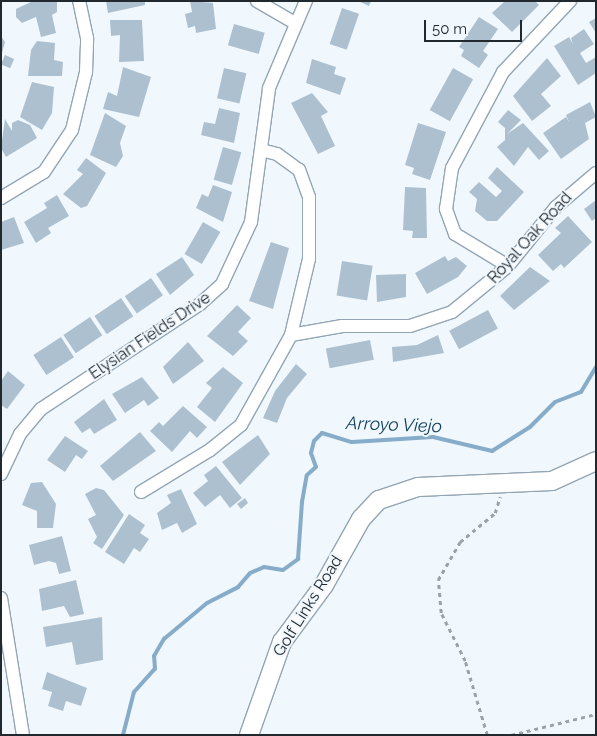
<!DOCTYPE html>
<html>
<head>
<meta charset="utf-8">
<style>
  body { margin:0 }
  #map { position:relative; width:597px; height:736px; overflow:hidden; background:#f0f8fe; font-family:Raleway,sans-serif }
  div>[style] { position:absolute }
  .stream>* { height:4px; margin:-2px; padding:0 2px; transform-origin:2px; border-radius:2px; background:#86acc9 }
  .building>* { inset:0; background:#adc0cf; transform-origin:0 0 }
  .path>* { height:2.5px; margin-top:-1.25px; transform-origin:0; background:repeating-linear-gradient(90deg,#9aa2a8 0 4px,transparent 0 8px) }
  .roads { filter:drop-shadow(1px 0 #93a5b4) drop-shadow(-1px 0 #93a5b4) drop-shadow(0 1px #93a5b4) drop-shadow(0 -1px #93a5b4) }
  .minor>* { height:12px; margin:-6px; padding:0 6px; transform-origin:6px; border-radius:6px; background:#fff }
  .secondary>* { height:18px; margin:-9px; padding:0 9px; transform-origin:9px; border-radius:9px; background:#fff }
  span { translate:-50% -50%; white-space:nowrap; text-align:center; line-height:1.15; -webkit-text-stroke:4px #f0f8fe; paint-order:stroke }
  .street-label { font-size:16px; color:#21292e }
  .water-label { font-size:18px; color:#12405f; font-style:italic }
  .frame { position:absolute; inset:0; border:2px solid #21292e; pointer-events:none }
  .scale { position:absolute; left:424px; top:20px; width:98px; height:22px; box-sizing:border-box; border:2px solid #21292e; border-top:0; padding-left:6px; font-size:15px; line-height:18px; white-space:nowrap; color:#21292e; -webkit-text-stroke:4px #f0f8fe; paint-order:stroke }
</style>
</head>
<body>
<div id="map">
  <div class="stream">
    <i style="left:123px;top:735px;width:44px;rotate:-75.7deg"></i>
    <i style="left:134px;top:692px;width:31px;rotate:-48deg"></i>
    <i style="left:155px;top:669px;width:13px;rotate:-94deg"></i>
    <i style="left:154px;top:656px;width:20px;rotate:-60deg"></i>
    <i style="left:164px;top:639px;width:56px;rotate:-39.9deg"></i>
    <i style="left:207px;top:603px;width:35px;rotate:-27deg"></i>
    <i style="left:238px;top:587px;width:18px;rotate:-49deg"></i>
    <i style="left:250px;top:573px;width:15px;rotate:-23deg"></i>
    <i style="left:264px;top:567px;width:19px;rotate:9deg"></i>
    <i style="left:283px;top:570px;width:19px;rotate:-36deg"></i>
    <i style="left:298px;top:559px;width:57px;rotate:-86deg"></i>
    <i style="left:302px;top:502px;width:27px;rotate:-80deg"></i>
    <i style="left:307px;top:475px;width:12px;rotate:-42deg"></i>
    <i style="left:316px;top:467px;width:15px;rotate:-110deg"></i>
    <i style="left:311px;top:453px;width:12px;rotate:-76deg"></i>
    <i style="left:314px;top:441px;width:11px;rotate:-45deg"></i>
    <i style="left:322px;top:433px;width:31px;rotate:17deg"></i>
    <i style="left:352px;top:442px;width:81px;rotate:-3.5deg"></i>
    <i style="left:433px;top:437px;width:61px;rotate:13.3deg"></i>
    <i style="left:492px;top:451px;width:45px;rotate:-32.3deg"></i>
    <i style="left:530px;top:427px;width:35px;rotate:-45deg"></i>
    <i style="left:555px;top:402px;width:28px;rotate:-21deg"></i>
    <i style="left:581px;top:392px;width:29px;rotate:-59deg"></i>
  </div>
  <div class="building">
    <i style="clip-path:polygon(33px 1px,57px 1px,57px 12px,52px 15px,56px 33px,41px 37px,36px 17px,22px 23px,16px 17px,16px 9px)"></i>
    <i style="clip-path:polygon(106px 1px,145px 1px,145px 5px,108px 13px)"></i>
    <i style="clip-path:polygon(190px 1px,213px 3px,216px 29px,196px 33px,195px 26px,188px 28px,185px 14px,192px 12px)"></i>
    <i style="clip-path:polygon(358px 1px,371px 1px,369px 6px)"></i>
    <i style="clip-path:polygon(505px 1px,535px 1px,539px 5px,512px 32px,492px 13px)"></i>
    <i style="left:342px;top:8px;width:18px;height:38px;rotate:19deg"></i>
    <i style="clip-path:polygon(479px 17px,498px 29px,483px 51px,488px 55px,479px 68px,461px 56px,464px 50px,459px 47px)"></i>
    <i style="clip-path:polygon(596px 18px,596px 33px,589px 22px)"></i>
    <i style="clip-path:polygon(110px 20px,142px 20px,144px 61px,119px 62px,120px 35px,111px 36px)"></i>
    <i style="left:234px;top:24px;width:32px;height:22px;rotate:16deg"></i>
    <i style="clip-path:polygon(584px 29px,594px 44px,580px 53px,586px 63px,596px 57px,596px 73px,578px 85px,554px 46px,569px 37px,573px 44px,571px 38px)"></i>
    <i style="clip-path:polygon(1px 36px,5px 42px,2px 53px,1px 53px)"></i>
    <i style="clip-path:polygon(37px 41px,55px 43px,54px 60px,63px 62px,62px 76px,28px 76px,31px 50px)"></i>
    <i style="left:5px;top:55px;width:10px;height:10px;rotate:24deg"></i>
    <i style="clip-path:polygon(547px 58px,561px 76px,541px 94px,551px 106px,532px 121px,513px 96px)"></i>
    <i style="clip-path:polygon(312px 59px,336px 67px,334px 74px,346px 78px,340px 95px,306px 83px)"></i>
    <i style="clip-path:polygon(123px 67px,151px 77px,139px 117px,103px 109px,108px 92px,117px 96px)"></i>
    <i style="left:224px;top:68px;width:23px;height:31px;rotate:13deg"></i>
    <i style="left:453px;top:68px;width:23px;height:48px;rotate:29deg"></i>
    <i style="clip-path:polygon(32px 82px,54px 87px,52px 113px,42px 130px,20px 117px)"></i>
    <i style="clip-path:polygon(312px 93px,328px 112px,321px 116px,335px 146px,318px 154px,291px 103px)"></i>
    <i style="clip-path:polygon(590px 102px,596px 117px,585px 123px,589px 139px,561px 159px,543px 133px,566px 117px,569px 122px,566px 115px)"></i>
    <i style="clip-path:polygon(219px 108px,240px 113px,234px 143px,201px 135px,204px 122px,215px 124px)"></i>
    <i style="clip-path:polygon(508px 110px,521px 120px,507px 134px,523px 123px,549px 151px,539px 160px,528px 147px,514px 166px,497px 147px,505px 140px,505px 128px,498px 122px)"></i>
    <i style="clip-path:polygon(105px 113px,126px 126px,120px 143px,123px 156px,116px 167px,90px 155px)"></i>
    <i style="clip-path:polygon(5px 119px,12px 131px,12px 123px,18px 120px,30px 125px,37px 138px,6px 157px,1px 148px)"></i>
    <i style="clip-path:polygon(418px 123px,446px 132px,430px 180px,412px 174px,414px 168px,405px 165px)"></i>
    <i style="left:223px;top:147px;width:19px;height:34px;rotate:16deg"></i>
    <i style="clip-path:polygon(86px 158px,106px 173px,87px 206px,81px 208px,63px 194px,83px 174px,77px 170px)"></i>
    <i style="clip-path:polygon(497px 167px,524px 192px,497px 221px,487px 221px,475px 211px,477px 199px,469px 192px,479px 182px,496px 197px,502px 191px,488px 178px)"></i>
    <i style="clip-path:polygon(213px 185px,232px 192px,223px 222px,196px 208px,202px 194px,208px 197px)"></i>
    <i style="clip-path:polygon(405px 187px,426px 188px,427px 238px,412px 238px,413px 231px,403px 230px)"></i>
    <i style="clip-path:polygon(57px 195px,69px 216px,48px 228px,51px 233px,36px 243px,24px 222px,47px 208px,44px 203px)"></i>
    <i style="clip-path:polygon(596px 200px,596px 218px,592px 221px,584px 209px)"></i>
    <i style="clip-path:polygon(568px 216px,592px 242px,564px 268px,561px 264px,553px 271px,538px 255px,561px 233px,555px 228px)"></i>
    <i style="clip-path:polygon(14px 217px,24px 243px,1px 250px,1px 222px)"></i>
    <i style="left:203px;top:222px;width:20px;height:37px;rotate:30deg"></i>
    <i style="clip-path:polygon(271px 242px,289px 248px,273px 309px,249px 301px)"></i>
    <i style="clip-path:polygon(445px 256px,448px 261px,456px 257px,467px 266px,458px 277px,427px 294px,415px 273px)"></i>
    <i style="clip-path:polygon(182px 257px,194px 275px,170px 295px,156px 274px)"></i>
    <i style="left:342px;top:261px;width:31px;height:35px;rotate:9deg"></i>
    <i style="clip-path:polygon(530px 267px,550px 281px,514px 310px,500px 296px)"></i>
    <i style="clip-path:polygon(406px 274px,406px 297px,377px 302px,376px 275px)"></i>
    <i style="left:151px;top:278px;width:21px;height:32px;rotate:55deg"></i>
    <i style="left:121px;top:298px;width:22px;height:32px;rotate:56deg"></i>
    <i style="clip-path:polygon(237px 305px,251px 318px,238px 332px,248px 341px,233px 356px,207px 336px)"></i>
    <i style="left:488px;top:310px;width:21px;height:44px;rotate:62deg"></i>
    <i style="left:90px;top:317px;width:22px;height:32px;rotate:56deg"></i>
    <i style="clip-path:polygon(438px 335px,444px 353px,393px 362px,392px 347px,417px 345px)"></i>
    <i style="left:61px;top:337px;width:24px;height:33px;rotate:57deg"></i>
    <i style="left:370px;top:340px;width:20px;height:45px;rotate:79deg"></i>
    <i style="clip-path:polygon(188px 342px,204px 361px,173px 384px,163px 367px)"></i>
    <i style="clip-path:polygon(296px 364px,307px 374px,287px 398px,277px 423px,263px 418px,275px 391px)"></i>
    <i style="clip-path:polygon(223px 367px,243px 383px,215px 422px,197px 407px,212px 388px,206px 383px)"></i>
    <i style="clip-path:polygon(8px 371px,25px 385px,7px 409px,1px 405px,1px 381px)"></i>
    <i style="clip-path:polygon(142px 377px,159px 398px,148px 406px,144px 400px,125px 413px,112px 394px)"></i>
    <i style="clip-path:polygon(104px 399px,117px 420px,94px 434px,90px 428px,82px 433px,74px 422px)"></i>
    <i style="clip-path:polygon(183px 406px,207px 427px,197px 438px,190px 431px,172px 452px,150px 431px,159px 422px,163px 426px)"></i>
    <i style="clip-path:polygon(140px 432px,156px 451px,113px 481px,100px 466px)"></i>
    <i style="clip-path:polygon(258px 435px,270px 454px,240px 485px,222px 462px)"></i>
    <i style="clip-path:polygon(65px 436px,88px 451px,82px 459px,76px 455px,65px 472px,47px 460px)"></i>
    <i style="clip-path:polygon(216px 466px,242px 498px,230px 508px,220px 495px,205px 507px,193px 493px,208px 481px,204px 475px)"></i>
    <i style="clip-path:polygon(42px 482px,56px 504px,53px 528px,37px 528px,37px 511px,22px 505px,31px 483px)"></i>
    <i style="clip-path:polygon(96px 488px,104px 490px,124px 515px,102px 549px,93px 543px,97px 537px,88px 519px,96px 515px,85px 494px)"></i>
    <i style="clip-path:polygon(181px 489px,197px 524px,182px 533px,177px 523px,162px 530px,157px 513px,171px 503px,167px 495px)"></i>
    <i style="clip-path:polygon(245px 498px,248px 503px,241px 509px,237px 504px)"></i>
    <i style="clip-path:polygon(129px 514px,145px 525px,140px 533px,149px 539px,140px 552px,134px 548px,124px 564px,105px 552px)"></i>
    <i style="clip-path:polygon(62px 536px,71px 571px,59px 574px,56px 563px,49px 561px,34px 565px,29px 545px)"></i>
    <i style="clip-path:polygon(76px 580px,84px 614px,70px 617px,64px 606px,42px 611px,39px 589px)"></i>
    <i style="clip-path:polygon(102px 617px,103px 660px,76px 665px,72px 642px,46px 647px,43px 627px)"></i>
    <i style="clip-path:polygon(47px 672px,87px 688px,81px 706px,66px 701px,63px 711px,48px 706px,52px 692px,42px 689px)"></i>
  </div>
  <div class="path">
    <i style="left:487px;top:735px;width:77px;rotate:-106.6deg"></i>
    <i style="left:465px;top:661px;width:54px;rotate:-116.6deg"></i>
    <i style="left:441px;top:613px;width:33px;rotate:-95deg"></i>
    <i style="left:438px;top:580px;width:44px;rotate:-59.9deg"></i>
    <i style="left:460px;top:542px;width:45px;rotate:-39.6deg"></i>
    <i style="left:495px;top:513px;width:17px;rotate:-73deg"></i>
    <i style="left:511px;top:735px;width:88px;rotate:-13.9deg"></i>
  </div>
  <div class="roads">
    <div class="minor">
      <i style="left:257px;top:1px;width:44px;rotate:30.1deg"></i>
      <i style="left:1px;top:198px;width:50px;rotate:-31.2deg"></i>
      <i style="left:44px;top:172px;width:50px;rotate:-56.3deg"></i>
      <i style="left:72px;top:130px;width:60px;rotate:-76.4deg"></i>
      <i style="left:86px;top:72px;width:34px;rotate:-88deg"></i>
      <i style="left:87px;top:38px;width:38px;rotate:-102deg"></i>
      <i style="left:508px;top:266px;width:62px;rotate:-148.9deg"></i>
      <i style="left:455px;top:234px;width:27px;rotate:-110deg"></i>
      <i style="left:446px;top:209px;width:41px;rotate:-81.7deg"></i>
      <i style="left:452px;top:168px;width:109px;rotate:-62deg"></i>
      <i style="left:503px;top:72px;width:98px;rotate:-46.7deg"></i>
      <i style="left:291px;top:335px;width:52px;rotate:-10deg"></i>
      <i style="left:342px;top:326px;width:68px"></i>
      <i style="left:410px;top:326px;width:44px;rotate:-18.4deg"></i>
      <i style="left:452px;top:312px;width:72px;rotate:-39.4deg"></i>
      <i style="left:508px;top:266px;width:76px;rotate:-50.9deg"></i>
      <i style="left:556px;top:207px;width:52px;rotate:-40.4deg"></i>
      <i style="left:1px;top:474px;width:44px;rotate:-64.6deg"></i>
      <i style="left:20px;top:434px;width:33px;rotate:-50deg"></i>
      <i style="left:41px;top:409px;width:191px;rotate:-33.4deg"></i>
      <i style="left:200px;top:304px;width:30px;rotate:-42deg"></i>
      <i style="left:222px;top:284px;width:68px;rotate:-64.9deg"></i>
      <i style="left:251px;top:222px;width:135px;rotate:-82.3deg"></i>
      <i style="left:269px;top:88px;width:95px;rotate:-67deg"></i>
      <i style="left:141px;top:492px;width:81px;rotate:-31.3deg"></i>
      <i style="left:210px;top:450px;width:40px;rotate:-39deg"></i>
      <i style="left:241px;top:425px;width:103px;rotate:-60.9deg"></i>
      <i style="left:291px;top:335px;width:78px;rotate:-76.7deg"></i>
      <i style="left:309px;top:259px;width:62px;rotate:-90deg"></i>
      <i style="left:309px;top:197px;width:29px;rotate:-110deg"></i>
      <i style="left:299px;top:170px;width:27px;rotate:-144deg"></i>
      <i style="left:277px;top:154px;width:16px;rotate:-166deg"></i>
      <i style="left:1px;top:598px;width:139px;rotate:80.9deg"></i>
    </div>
    <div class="secondary">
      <i style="left:249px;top:735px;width:99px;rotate:-70.5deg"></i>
      <i style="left:282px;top:642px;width:71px;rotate:-53.6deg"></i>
      <i style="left:324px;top:585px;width:76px;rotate:-60.7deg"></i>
      <i style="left:361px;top:519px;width:26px;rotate:-47deg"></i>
      <i style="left:379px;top:500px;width:41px;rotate:-18.4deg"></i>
      <i style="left:418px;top:487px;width:134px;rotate:-2.6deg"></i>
      <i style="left:552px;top:481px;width:48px;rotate:-24.4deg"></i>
    </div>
  </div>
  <div class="street-label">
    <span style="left:530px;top:238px;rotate:-48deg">Royal Oak Road</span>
    <span style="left:150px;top:336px;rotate:-34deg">Elysian Fields Drive</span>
    <span style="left:308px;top:606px;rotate:-58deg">Golf Links Road</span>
  </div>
  <div class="water-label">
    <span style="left:394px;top:425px;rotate:2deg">Arroyo Viejo</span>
  </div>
  <div class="frame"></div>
  <div class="scale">50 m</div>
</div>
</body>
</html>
